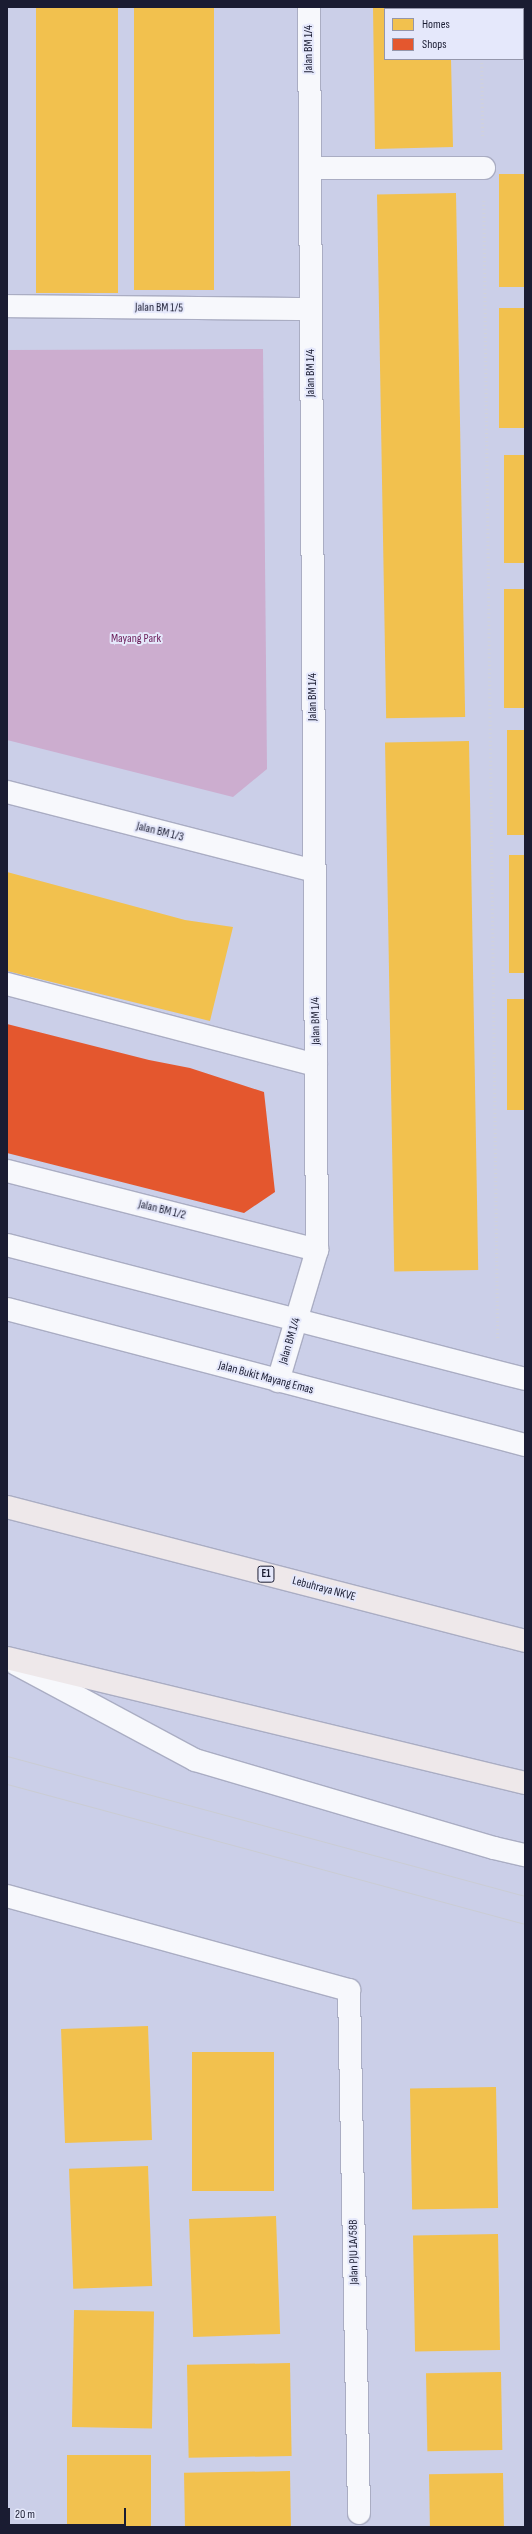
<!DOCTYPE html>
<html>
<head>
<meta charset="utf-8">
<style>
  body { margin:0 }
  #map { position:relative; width:532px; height:2534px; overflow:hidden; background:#cbcfe8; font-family:"Sofia Sans Condensed",sans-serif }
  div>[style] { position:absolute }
  .green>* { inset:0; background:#ccadcf }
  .homes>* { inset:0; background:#f2c14e; transform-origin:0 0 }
  .shops>* { inset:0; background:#e4572e }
  .path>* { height:2.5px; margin-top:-1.25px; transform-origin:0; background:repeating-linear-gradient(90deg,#d1d2da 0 1px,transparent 0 4px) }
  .roads { filter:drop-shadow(1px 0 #aaadc3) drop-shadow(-1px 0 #aaadc3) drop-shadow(0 1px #aaadc3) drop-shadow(0 -1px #aaadc3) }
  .service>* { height:22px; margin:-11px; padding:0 11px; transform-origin:11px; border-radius:11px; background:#f7f8fc }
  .minor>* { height:22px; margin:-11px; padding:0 11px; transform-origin:11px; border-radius:11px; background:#f7f8fc }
  .secondary>* { height:22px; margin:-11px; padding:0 11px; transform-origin:11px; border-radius:11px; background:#f7f8fc }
  .motorway>* { height:22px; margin:-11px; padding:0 11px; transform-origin:11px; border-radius:11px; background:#eee8ea }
  .tram>* { height:1px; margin:-0.5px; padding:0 0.5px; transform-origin:0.5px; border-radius:0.5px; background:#caccd4 }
  span { translate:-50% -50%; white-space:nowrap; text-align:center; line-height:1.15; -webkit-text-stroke:4px #e5e8fb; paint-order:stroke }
  .shield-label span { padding:1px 3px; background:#e5e8fb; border:1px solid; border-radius:3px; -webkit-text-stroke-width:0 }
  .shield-label { font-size:11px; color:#1a1c32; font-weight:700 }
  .street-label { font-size:12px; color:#1a1c32 }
  .park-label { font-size:12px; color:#6e225d }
  .frame { position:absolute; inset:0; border:8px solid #1a1c32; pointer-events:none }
  .legend { position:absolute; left:384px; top:8px; width:140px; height:52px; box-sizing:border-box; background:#e5e8fb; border:1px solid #9496ab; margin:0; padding:5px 7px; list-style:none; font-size:12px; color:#1a1c32 }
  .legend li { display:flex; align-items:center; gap:8px; height:20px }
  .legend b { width:20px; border:1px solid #9496ab }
  .scale { position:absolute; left:8px; top:2508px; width:118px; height:18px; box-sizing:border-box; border:2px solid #1a1c32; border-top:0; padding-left:5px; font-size:12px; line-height:14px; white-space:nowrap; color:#1a1c32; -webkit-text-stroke:3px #e5e8fb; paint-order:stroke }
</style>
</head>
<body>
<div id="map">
  <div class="green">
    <i style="clip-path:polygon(263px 349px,267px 769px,233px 797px,7px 740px,7px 350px)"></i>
  </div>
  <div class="homes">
    <i style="left:36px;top:7px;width:82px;height:286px"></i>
    <i style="left:134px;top:7px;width:80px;height:283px"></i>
    <i style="clip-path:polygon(373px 7px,450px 7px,450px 9px,385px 9px,385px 59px,451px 59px,453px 147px,375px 149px)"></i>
    <i style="clip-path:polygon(498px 7px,525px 7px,525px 40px,523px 40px,523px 9px,498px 9px)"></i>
    <i style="left:525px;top:174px;width:113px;height:26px;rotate:90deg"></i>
    <i style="left:456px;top:193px;width:524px;height:79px;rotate:89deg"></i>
    <i style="left:499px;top:308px;width:26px;height:120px"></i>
    <i style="left:525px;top:455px;width:108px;height:21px;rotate:90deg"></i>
    <i style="left:504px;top:589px;width:21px;height:119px"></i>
    <i style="left:507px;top:730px;width:18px;height:105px"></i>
    <i style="left:469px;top:741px;width:529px;height:84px;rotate:89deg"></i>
    <i style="left:509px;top:855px;width:16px;height:118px"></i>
    <i style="clip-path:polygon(7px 872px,185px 920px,233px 927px,210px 1021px,7px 971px)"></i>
    <i style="left:507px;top:999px;width:18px;height:111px"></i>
    <i style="left:148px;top:2026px;width:114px;height:87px;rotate:88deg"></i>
    <i style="left:274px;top:2052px;width:139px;height:82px;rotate:90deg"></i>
    <i style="left:496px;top:2087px;width:121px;height:86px;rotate:89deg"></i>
    <i style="left:148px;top:2166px;width:120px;height:79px;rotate:88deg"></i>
    <i style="left:276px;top:2216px;width:118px;height:87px;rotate:88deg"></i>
    <i style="left:498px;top:2234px;width:116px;height:85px;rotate:89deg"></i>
    <i style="left:74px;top:2310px;width:80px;height:117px;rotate:1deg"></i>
    <i style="left:290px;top:2363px;width:93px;height:103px;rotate:89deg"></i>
    <i style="left:501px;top:2372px;width:78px;height:75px;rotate:89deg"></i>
    <i style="left:67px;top:2455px;width:84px;height:72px"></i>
    <i style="left:290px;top:2471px;width:56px;height:106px;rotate:89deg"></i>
    <i style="left:503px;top:2473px;width:54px;height:74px;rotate:89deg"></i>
  </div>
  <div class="shops">
    <i style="clip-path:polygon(7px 1024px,149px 1060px,190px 1068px,264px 1092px,275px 1192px,244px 1213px,7px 1153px)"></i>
  </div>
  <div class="path">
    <i style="left:482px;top:7px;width:2px;rotate:90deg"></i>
    <i style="left:482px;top:59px;width:77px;rotate:89.3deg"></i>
    <i style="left:484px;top:201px;width:1139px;rotate:89.3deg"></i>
  </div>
  <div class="roads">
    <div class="service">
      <i style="left:310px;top:168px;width:174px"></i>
      <i style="left:7px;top:984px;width:319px;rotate:14.7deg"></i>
      <i style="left:16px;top:1664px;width:203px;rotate:28.2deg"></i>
      <i style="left:195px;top:1760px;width:312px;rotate:16.4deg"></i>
      <i style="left:494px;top:1848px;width:32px;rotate:13deg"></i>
    </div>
    <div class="minor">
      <i style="left:7px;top:306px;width:304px;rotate:0.6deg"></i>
      <i style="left:7px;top:792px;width:317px;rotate:14.4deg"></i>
      <i style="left:7px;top:1171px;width:320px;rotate:14.3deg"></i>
      <i style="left:278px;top:1381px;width:137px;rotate:-73.4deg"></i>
      <i style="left:317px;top:1250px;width:1243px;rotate:-90.37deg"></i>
      <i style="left:7px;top:1896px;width:355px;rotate:15.4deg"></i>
      <i style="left:349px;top:1990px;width:523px;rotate:88.9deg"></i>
    </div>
    <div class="secondary">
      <i style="left:7px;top:1245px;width:535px;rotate:14.5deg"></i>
      <i style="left:7px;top:1309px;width:536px;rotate:14.71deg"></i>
    </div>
    <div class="motorway">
      <i style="left:7px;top:1507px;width:535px;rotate:14.5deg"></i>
      <i style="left:7px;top:1658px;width:533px;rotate:13.57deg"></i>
    </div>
  </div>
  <div class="tram">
    <i style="left:7px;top:1756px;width:537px;rotate:15.12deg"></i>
    <i style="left:7px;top:1784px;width:537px;rotate:15.12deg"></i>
  </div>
  <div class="shield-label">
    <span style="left:266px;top:1574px">E1</span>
  </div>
  <div class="street-label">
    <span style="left:309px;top:49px;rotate:-90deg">Jalan BM 1/4</span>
    <span style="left:159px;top:308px;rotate:1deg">Jalan BM 1/5</span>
    <span style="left:311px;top:373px;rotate:-90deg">Jalan BM 1/4</span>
    <span style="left:313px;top:697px;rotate:-90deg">Jalan BM 1/4</span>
    <span style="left:160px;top:832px;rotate:14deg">Jalan BM 1/3</span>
    <span style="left:316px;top:1021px;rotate:-91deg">Jalan BM 1/4</span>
    <span style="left:162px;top:1210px;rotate:14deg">Jalan BM 1/2</span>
    <span style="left:290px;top:1341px;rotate:-73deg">Jalan BM 1/4</span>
    <span style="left:266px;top:1378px;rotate:15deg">Jalan Bukit Mayang Emas</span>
    <span style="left:324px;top:1589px;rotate:15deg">Lebuhraya NKVE</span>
    <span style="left:354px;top:2252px;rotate:-91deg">Jalan PJU 1A/58B</span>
  </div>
  <div class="park-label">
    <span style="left:136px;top:639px">Mayang Park</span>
  </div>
  <div class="frame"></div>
  <ul class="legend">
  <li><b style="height:11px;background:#f2c14e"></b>Homes</li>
  <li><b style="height:11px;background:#e4572e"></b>Shops</li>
  </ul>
  <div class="scale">20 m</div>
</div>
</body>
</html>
